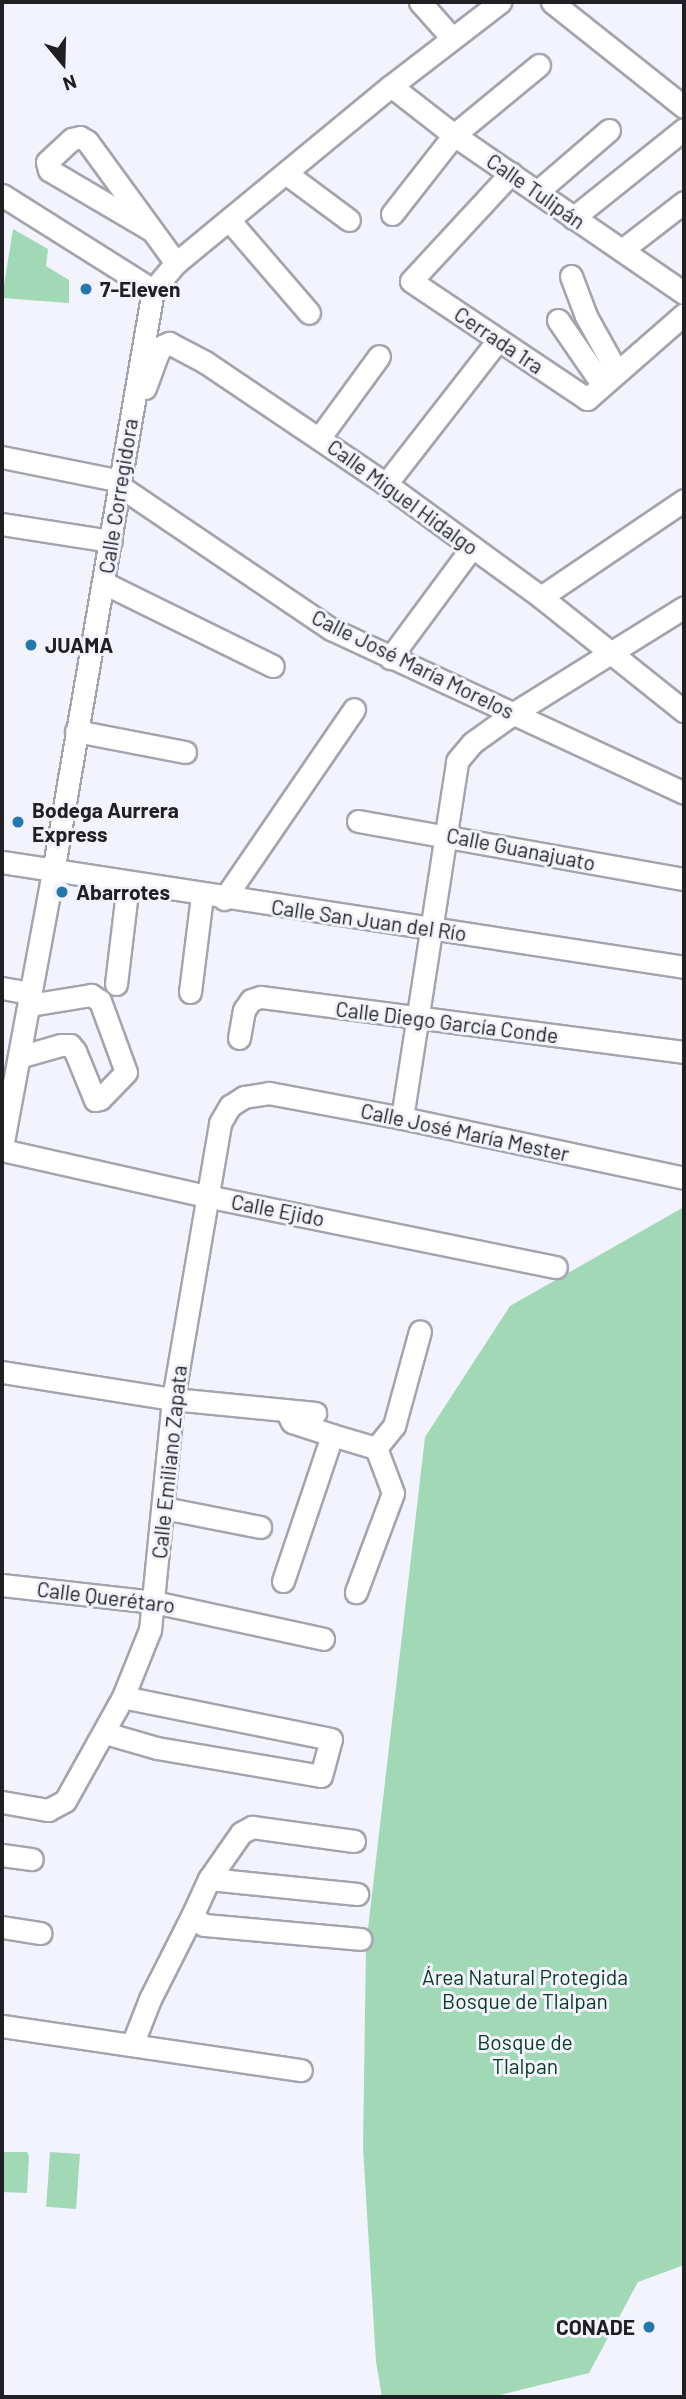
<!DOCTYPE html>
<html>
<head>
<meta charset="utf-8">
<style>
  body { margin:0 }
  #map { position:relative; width:686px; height:2399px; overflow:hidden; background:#f2f3fd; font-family:Barlow,sans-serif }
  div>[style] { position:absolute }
  .green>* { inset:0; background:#a1d9b6; transform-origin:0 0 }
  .roads { filter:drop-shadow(2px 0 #a3a4ad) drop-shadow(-2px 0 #a3a4ad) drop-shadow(0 2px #a3a4ad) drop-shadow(0 -2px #a3a4ad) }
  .minor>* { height:21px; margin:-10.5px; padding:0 10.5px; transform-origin:10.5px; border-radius:10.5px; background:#fff }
  .dots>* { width:19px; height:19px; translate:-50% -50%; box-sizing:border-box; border:4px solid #f2f3fd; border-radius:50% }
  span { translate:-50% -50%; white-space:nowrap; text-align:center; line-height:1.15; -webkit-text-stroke:6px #f2f3fd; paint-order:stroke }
  .street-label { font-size:21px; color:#202024 }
  .poi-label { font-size:21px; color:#202024; font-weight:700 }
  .left { translate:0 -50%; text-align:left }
  .right { translate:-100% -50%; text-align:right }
  .park-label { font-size:21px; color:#063a21 }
  .frame { position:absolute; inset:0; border:4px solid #202024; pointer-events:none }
  .north { position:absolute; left:28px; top:28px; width:70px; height:70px; -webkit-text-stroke:5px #f2f3fd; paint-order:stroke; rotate:161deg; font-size:19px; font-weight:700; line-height:28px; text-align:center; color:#202024 }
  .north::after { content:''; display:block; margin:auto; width:24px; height:32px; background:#202024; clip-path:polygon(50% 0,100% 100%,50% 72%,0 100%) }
</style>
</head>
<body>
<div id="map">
  <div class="green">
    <i style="clip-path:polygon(13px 229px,48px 249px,46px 266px,69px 280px,69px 303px,2px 298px)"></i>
    <i style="clip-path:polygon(684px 1207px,684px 2265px,638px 2282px,589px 2373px,492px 2397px,382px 2397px,376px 2362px,363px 2147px,366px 1946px,425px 1437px,510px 1306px)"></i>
    <i style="clip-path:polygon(2px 2152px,27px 2152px,29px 2156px,27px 2193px,2px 2192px)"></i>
    <i style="left:50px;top:2152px;width:30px;height:55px;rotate:4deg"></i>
  </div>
  <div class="roads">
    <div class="minor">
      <i style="left:420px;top:2px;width:48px;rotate:48.4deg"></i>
      <i style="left:552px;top:2px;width:169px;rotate:38.5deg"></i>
      <i style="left:391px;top:86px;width:80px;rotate:37.9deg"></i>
      <i style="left:454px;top:135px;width:279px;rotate:34.5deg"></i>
      <i style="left:511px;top:173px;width:147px;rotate:132.8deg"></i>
      <i style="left:411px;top:281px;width:212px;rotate:33.8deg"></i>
      <i style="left:587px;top:399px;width:129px;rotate:-41.2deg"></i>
      <i style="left:287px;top:174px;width:77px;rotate:36.6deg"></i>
      <i style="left:537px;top:192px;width:95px;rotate:-40.7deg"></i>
      <i style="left:2px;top:195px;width:178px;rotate:32.2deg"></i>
      <i style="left:392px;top:214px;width:100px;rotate:-51.9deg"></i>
      <i style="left:454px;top:135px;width:110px;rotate:-39.5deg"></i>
      <i style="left:573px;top:218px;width:142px;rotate:-38.7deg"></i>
      <i style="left:230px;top:221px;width:121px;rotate:49.3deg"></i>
      <i style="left:151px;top:230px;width:118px;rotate:-149.5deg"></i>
      <i style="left:49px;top:170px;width:8px;rotate:-104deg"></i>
      <i style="left:47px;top:162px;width:34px;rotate:-43deg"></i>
      <i style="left:72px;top:139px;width:8px;rotate:-14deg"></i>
      <i style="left:80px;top:137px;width:8px;rotate:30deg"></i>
      <i style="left:87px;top:141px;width:151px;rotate:53.9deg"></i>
      <i style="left:622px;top:250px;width:78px;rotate:-37.7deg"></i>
      <i style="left:571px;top:276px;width:43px;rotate:69.4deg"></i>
      <i style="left:586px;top:316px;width:64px;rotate:61deg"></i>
      <i style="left:558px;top:320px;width:78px;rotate:55.5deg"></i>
      <i style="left:145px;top:388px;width:35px;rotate:-70deg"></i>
      <i style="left:157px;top:355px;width:10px;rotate:-61deg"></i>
      <i style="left:162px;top:346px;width:8px;rotate:-23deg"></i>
      <i style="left:169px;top:343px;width:41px;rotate:27.8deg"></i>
      <i style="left:205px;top:362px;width:218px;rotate:34deg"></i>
      <i style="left:386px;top:484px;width:192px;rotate:36.1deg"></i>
      <i style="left:541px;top:597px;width:183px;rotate:38.6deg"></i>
      <i style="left:320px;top:437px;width:100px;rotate:-53.9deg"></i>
      <i style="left:2px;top:457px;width:121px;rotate:11.4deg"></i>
      <i style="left:386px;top:484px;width:182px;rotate:-52.1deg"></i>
      <i style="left:121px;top:487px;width:254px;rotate:34.1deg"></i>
      <i style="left:331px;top:629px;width:389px;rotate:24.9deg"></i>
      <i style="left:2px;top:524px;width:110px;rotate:8.9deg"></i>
      <i style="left:104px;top:583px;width:188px;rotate:26.2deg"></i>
      <i style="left:541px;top:597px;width:173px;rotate:-34.1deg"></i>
      <i style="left:390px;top:658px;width:138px;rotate:-53.5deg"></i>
      <i style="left:76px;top:731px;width:111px;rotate:10.9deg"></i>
      <i style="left:358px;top:821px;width:331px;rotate:10.1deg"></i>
      <i style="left:2px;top:862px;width:690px;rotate:8.75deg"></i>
      <i style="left:224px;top:899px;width:230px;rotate:-55.6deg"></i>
      <i style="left:116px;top:984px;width:101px;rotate:-83.2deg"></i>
      <i style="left:2px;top:988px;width:29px;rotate:10deg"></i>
      <i style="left:190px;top:992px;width:98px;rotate:-82.9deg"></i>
      <i style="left:239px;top:1038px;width:28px;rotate:-80deg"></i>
      <i style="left:244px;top:1010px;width:12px;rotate:-55deg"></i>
      <i style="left:251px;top:1000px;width:10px;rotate:-17deg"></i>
      <i style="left:261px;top:997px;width:427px;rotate:7.4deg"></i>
      <i style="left:19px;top:1057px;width:44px;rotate:-15.9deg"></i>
      <i style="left:61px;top:1045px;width:9px"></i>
      <i style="left:70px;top:1045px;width:8px;rotate:50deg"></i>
      <i style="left:75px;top:1051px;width:53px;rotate:67.8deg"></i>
      <i style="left:95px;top:1100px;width:5px;rotate:-11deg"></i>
      <i style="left:100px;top:1099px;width:37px;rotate:-46deg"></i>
      <i style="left:126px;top:1072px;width:76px;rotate:-110.1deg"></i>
      <i style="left:100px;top:1001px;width:11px;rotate:-146deg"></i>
      <i style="left:91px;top:995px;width:63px;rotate:170.8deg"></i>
      <i style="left:402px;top:1118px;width:361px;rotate:-81.2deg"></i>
      <i style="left:457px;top:761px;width:23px;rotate:-50deg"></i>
      <i style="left:472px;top:743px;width:52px;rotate:-35.5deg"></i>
      <i style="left:514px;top:713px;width:200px;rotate:-31.9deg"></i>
      <i style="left:2px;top:1147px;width:280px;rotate:-79.5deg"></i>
      <i style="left:53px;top:872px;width:591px;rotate:-80.25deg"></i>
      <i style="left:153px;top:290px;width:35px;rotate:-50deg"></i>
      <i style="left:176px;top:263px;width:278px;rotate:-39.5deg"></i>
      <i style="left:391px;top:86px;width:138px;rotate:-37.6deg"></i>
      <i style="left:2px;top:1150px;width:209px;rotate:12.7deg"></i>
      <i style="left:206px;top:1196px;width:357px;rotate:11.5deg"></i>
      <i style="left:2px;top:1372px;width:173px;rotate:9deg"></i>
      <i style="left:173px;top:1399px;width:143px;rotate:5.6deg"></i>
      <i style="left:332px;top:1435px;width:46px;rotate:16.5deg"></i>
      <i style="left:376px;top:1448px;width:48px;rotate:69.3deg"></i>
      <i style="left:393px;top:1493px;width:106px;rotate:110.5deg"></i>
      <i style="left:376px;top:1448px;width:28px;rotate:-51deg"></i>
      <i style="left:394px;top:1426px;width:98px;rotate:-74.7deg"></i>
      <i style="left:164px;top:1508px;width:98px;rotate:11.2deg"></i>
      <i style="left:283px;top:1581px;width:154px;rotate:-71.4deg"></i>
      <i style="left:332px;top:1435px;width:42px;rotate:-162deg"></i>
      <i style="left:292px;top:1422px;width:11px;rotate:-117deg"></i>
      <i style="left:2px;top:1585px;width:153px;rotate:6.4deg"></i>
      <i style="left:154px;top:1602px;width:173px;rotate:12.3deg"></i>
      <i style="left:105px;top:1733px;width:54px;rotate:16.1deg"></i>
      <i style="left:157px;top:1748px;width:166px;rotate:9.7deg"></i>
      <i style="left:321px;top:1776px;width:38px;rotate:-75deg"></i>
      <i style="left:331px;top:1739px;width:212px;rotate:-168.6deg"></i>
      <i style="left:2px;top:1802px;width:47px;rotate:9.9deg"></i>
      <i style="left:48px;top:1810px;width:19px;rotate:-28deg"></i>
      <i style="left:65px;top:1801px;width:119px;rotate:-60.9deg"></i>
      <i style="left:123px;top:1697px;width:72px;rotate:-68.1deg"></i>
      <i style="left:150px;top:1630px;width:232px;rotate:-84.3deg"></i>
      <i style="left:173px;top:1399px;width:280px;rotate:-80.3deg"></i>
      <i style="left:220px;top:1123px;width:20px;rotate:-60deg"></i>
      <i style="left:230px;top:1106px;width:17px;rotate:-33deg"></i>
      <i style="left:244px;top:1097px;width:25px;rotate:-9deg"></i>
      <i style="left:269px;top:1093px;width:135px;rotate:10.6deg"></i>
      <i style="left:402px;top:1118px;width:288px;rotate:12deg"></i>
      <i style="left:2px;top:1855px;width:30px;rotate:8deg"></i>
      <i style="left:209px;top:1879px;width:149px;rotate:5.8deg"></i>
      <i style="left:192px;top:1916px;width:41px;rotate:-65.3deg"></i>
      <i style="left:209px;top:1879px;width:56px;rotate:-55.2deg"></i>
      <i style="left:241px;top:1833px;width:13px;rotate:-29deg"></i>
      <i style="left:252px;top:1827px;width:103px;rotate:7.8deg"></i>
      <i style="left:2px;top:1927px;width:39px;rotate:9deg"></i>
      <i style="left:2px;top:2026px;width:302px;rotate:8.4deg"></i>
      <i style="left:132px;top:2045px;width:49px;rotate:-68.6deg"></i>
      <i style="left:150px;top:1999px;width:93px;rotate:-63.2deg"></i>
      <i style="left:192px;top:1916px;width:15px;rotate:37deg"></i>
      <i style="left:204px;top:1925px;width:157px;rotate:5.1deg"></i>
    </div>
  </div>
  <div class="dots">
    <i style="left:86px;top:289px;background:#2578a9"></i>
    <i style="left:31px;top:645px;background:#2578a9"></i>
    <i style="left:18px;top:822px;background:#2578a9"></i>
    <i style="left:62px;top:892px;background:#2578a9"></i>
    <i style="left:649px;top:2327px;background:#2578a9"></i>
  </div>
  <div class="street-label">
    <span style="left:536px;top:191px;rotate:35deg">Calle Tulipán</span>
    <span style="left:499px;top:340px;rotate:34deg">Cerrada 1ra</span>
    <span style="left:118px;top:496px;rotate:-81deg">Calle Corregidora</span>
    <span style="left:403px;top:497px;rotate:36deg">Calle Miguel Hidalgo</span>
    <span style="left:413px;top:664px;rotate:26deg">Calle José María Morelos</span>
    <span style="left:521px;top:849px;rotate:11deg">Calle Guanajuato</span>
    <span style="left:369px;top:920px;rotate:8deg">Calle San Juan del Río</span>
    <span style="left:447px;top:1022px;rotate:7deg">Calle Diego García Conde</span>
    <span style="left:465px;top:1132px;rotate:12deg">Calle José María Mester</span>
    <span style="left:278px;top:1210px;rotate:11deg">Calle Ejido</span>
    <span style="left:169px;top:1462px;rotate:-84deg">Calle Emiliano Zapata</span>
    <span style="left:106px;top:1597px;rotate:7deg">Calle Querétaro</span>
  </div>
  <div class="poi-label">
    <span class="left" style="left:100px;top:289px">7-Eleven</span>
    <span class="left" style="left:45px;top:645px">JUAMA</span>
    <span class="left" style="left:32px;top:822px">Bodega Aurrera<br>Express</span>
    <span class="left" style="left:76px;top:892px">Abarrotes</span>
    <span class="right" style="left:635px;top:2327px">CONADE</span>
  </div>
  <div class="park-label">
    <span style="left:525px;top:1989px">Área Natural Protegida<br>Bosque de Tlalpan</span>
    <span style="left:525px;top:2054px">Bosque de<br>Tlalpan</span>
  </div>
  <div class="frame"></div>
  <div class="north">N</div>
</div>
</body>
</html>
